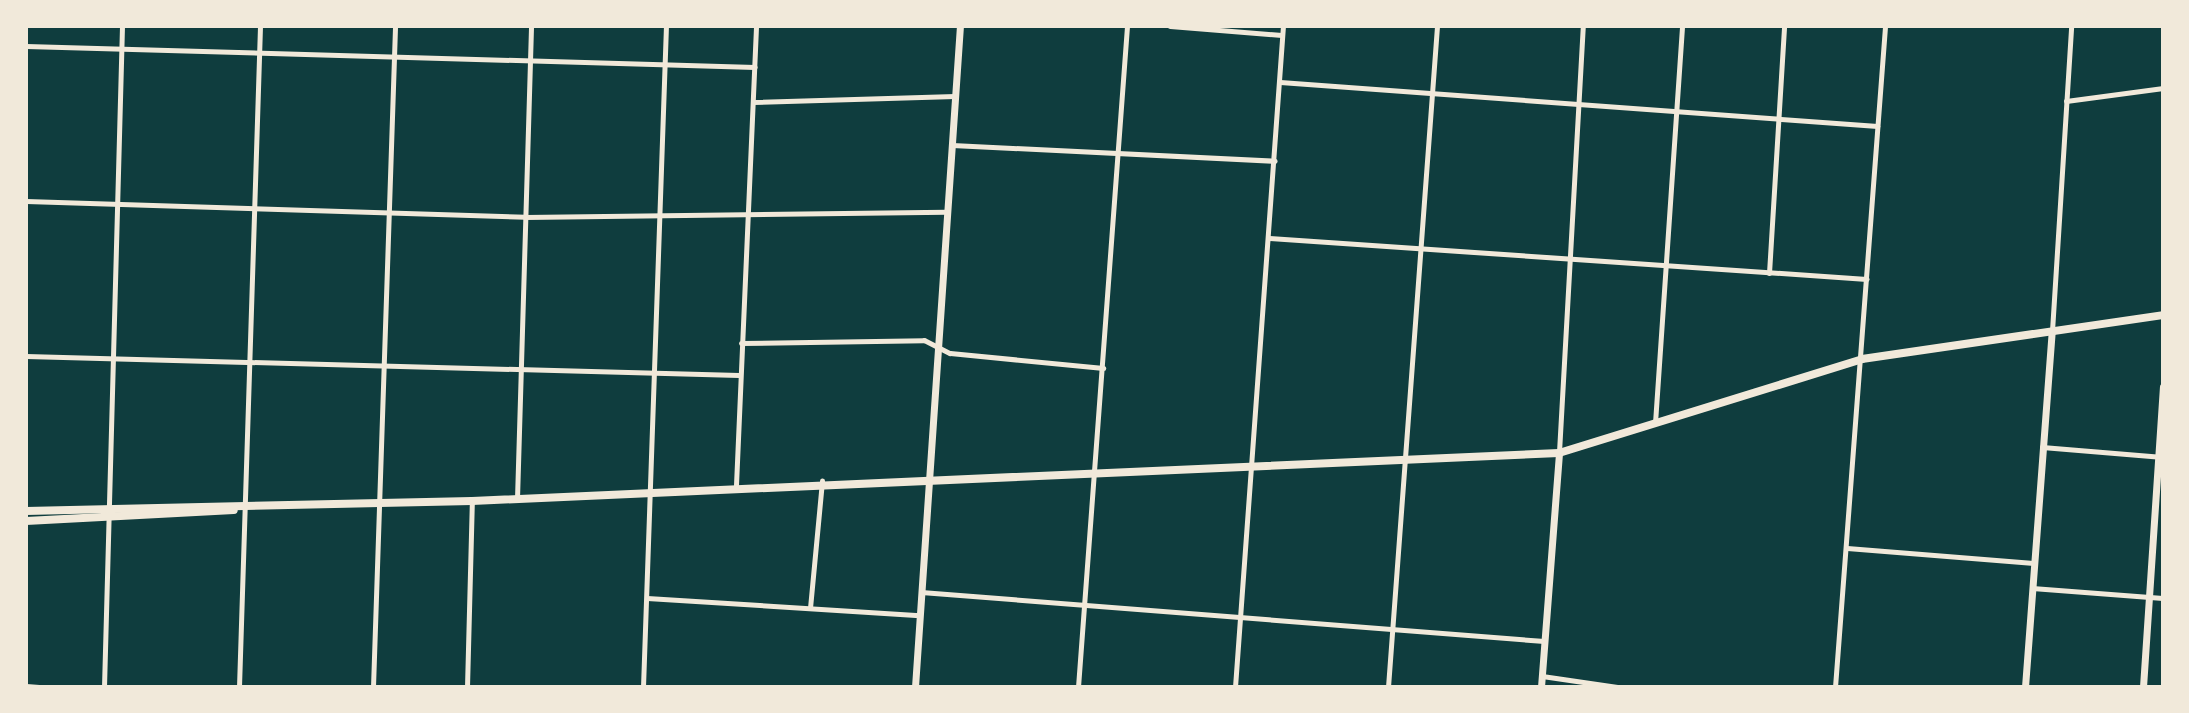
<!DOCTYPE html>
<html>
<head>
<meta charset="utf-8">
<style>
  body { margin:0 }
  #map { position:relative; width:2189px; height:713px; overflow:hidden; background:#0f3d3e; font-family:Ubuntu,sans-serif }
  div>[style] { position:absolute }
  .minor>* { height:5px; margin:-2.5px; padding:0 2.5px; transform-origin:2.5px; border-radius:2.5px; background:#f1e9da }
  .tertiary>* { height:7px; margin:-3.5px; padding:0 3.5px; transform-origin:3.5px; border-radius:3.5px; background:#f1e9da }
  .secondary>* { height:8px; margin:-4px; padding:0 4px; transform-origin:4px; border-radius:4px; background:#f1e9da }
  span { translate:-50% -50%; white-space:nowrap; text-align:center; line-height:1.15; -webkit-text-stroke:6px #f1e9da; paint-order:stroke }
  .frame { position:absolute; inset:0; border:28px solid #f1e9da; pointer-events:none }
</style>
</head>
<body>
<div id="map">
  <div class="minor">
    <i style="left:1170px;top:26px;width:112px;rotate:4.6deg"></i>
    <i style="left:26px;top:46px;width:729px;rotate:1.65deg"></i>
    <i style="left:1280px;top:82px;width:599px;rotate:4.22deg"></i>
    <i style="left:2066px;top:101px;width:98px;rotate:-7.6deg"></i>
    <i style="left:753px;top:102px;width:202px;rotate:-1.7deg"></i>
    <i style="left:952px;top:145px;width:323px;rotate:2.8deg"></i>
    <i style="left:26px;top:201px;width:499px;rotate:1.8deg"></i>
    <i style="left:525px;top:217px;width:421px;rotate:-0.7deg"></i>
    <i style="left:1269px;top:238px;width:599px;rotate:3.92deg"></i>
    <i style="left:1769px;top:273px;width:247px;rotate:-86.5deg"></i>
    <i style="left:2052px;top:331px;width:306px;rotate:-86.4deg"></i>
    <i style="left:741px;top:343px;width:183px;rotate:-0.9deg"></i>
    <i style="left:924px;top:340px;width:29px;rotate:27deg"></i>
    <i style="left:950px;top:353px;width:154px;rotate:5.6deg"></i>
    <i style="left:26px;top:356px;width:713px;rotate:1.53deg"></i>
    <i style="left:1655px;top:423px;width:398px;rotate:-86.1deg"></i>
    <i style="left:2042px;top:447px;width:121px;rotate:4.7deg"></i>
    <i style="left:1559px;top:452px;width:427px;rotate:-86.8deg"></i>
    <i style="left:736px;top:485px;width:459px;rotate:-87.5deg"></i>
    <i style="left:517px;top:499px;width:473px;rotate:-88.3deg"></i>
    <i style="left:1847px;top:548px;width:188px;rotate:4.6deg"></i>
    <i style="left:2032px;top:588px;width:131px;rotate:4.4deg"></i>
    <i style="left:921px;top:592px;width:625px;rotate:4.5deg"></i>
    <i style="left:647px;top:598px;width:273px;rotate:3.6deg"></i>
    <i style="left:810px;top:608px;width:128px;rotate:-84.6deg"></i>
    <i style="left:1542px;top:676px;width:76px;rotate:8.3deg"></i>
    <i style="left:26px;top:686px;width:13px;rotate:4deg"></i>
    <i style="left:104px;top:687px;width:661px;rotate:-88.44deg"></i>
    <i style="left:239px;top:687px;width:661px;rotate:-88.18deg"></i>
    <i style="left:373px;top:687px;width:661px;rotate:-88.09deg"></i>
    <i style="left:467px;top:687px;width:186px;rotate:-88.5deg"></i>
    <i style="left:643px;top:687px;width:661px;rotate:-88.01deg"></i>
    <i style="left:1078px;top:687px;width:663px;rotate:-85.76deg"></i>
    <i style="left:1235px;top:687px;width:663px;rotate:-85.85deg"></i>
    <i style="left:1388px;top:687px;width:663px;rotate:-85.76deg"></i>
    <i style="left:1835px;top:687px;width:663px;rotate:-85.67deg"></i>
  </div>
  <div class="tertiary">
    <i style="left:915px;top:687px;width:663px;rotate:-86.11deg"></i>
    <i style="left:1541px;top:687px;width:235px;rotate:-85.6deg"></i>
    <i style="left:2025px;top:687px;width:357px;rotate:-85.7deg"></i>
    <i style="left:2143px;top:687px;width:301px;rotate:-86.2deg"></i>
  </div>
  <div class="secondary">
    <i style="left:26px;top:511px;width:446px;rotate:-1.3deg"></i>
    <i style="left:472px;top:501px;width:1088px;rotate:-2.53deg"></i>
    <i style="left:1559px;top:453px;width:317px;rotate:-17.2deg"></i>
    <i style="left:1862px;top:359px;width:304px;rotate:-8.3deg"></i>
    <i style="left:26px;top:521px;width:208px;rotate:-3deg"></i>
  </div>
  <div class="frame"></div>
</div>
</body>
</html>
